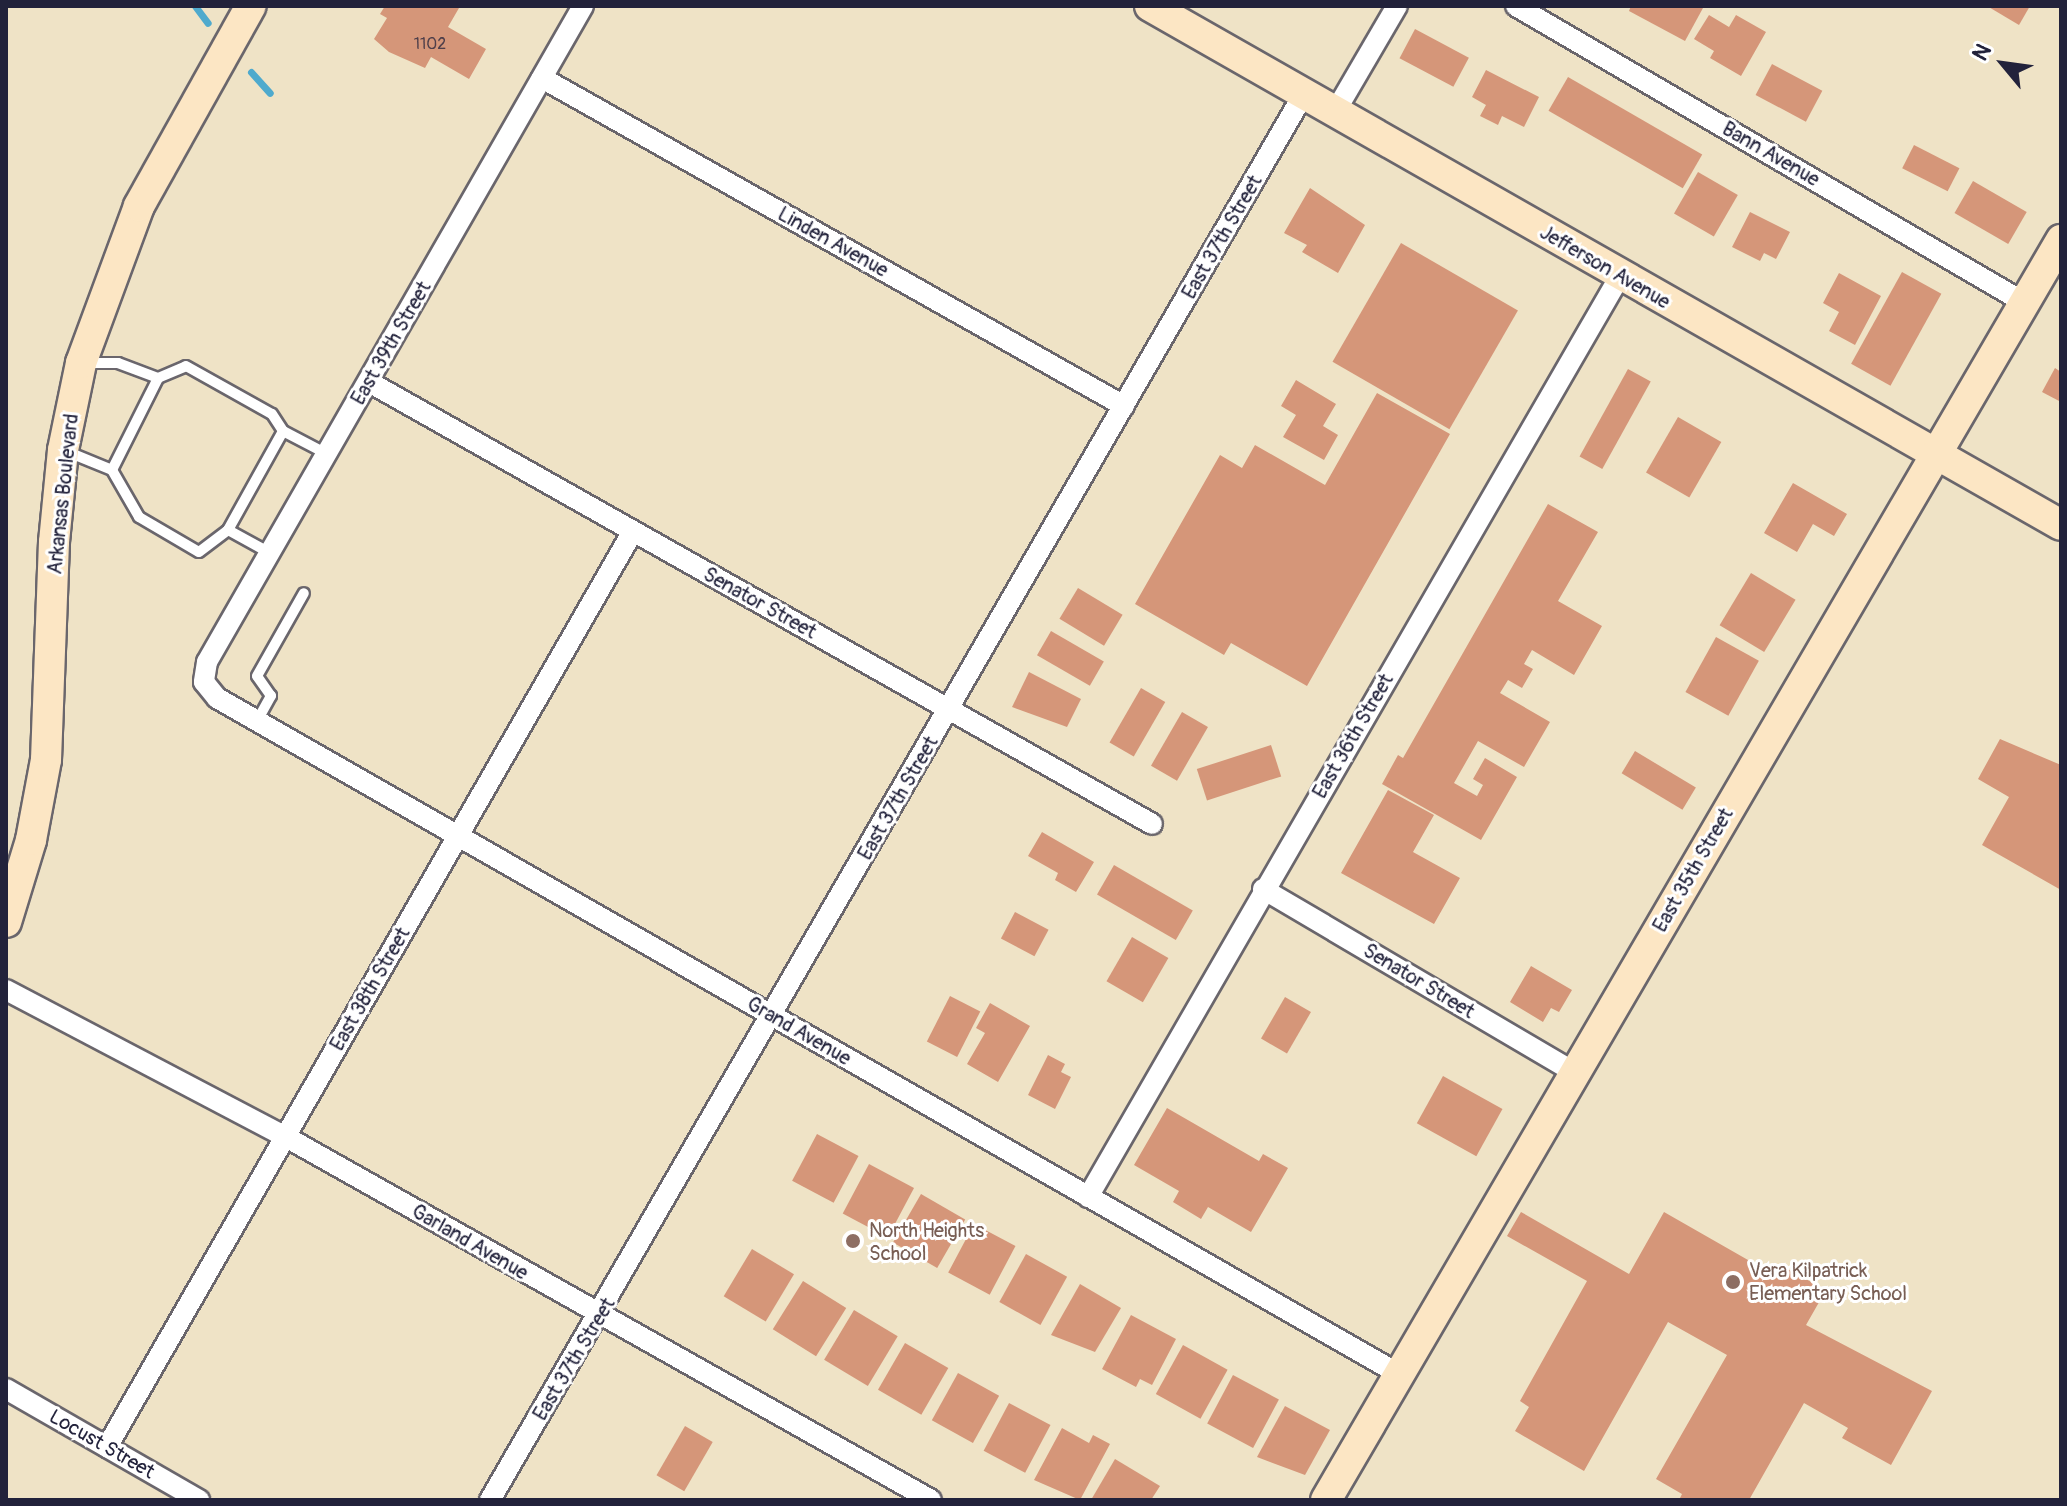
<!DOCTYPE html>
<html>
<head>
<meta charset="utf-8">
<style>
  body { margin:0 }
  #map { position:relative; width:2067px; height:1506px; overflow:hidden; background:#efe3c6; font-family:Pangolin,sans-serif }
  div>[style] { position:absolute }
  .stream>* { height:7px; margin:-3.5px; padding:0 3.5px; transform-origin:3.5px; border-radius:3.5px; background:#4faacd }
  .building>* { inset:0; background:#d59679; transform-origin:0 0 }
  .roads { filter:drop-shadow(2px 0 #6a666c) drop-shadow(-2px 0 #6a666c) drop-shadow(0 2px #6a666c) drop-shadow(0 -2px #6a666c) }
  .lane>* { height:10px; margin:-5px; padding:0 5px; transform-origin:5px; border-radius:5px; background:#fff }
  .street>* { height:20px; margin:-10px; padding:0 10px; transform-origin:10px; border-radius:10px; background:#fff }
  .secondary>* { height:30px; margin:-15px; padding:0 15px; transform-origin:15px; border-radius:15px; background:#fce6c4 }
  .dots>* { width:22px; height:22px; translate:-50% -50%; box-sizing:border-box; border:4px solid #fff; border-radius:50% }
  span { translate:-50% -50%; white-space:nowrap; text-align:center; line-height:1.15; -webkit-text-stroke:6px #fff; paint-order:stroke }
  .number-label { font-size:16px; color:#4f3f4a }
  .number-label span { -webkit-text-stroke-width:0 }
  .street-label { font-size:20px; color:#22223b }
  .education-label { font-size:20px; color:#785e54 }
  .left { translate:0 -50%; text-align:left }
  .frame { position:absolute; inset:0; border:8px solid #22223b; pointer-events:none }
  .north { position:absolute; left:1963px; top:24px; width:80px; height:80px; -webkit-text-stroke:6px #fff; paint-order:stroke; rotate:299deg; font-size:22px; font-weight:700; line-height:32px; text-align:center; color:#22223b }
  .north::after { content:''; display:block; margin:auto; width:28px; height:36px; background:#22223b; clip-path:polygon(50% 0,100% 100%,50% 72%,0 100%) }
</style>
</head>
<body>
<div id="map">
  <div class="stream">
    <i style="left:195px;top:6px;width:21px;rotate:53deg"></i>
    <i style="left:251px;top:72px;width:28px;rotate:48deg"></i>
  </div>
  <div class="building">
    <i style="clip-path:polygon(385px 6px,459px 8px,448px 27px,486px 49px,469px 79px,431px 57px,425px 68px,389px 52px,374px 39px,387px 18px,380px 14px)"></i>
    <i style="clip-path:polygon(1631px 6px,1699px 6px,1703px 8px,1685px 41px,1629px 11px)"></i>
    <i style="clip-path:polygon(1987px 6px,2030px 6px,2019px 25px)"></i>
    <i style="clip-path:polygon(1709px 15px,1729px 27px,1736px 15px,1766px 32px,1741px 76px,1710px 58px,1714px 51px,1694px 39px)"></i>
    <i style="left:1415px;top:29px;width:61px;height:33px;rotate:28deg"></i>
    <i style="left:1772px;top:64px;width:57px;height:35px;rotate:28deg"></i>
    <i style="clip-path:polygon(1486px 70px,1539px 97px,1524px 127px,1502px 116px,1498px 125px,1480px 116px,1486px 105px,1472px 97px)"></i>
    <i style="left:1568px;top:77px;width:155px;height:39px;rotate:30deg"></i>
    <i style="left:1914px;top:145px;width:51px;height:26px;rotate:27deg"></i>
    <i style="left:1698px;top:172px;width:46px;height:48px;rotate:30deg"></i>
    <i style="left:1973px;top:181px;width:62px;height:37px;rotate:30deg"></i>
    <i style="clip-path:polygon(1310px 188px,1365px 225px,1338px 273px,1302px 252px,1307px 245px,1284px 233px)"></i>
    <i style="clip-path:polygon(1750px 212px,1790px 232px,1776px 259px,1764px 253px,1760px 261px,1732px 247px)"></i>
    <i style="left:1401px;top:243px;width:135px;height:137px;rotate:30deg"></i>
    <i style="left:1902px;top:272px;width:45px;height:105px;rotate:29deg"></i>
    <i style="clip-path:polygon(1839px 273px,1881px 296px,1855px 345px,1829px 331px,1839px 312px,1823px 303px)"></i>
    <i style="clip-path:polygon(2055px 368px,2061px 372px,2061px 402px,2042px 392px)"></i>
    <i style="left:1628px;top:369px;width:26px;height:100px;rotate:29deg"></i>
    <i style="clip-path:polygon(1296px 380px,1336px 404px,1323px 426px,1338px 435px,1324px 460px,1283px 437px,1296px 415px,1281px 406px)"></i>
    <i style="clip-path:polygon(1377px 393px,1450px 434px,1307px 686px,1231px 643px,1224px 655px,1135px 604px,1220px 455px,1242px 468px,1255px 445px,1325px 485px)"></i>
    <i style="left:1678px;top:417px;width:50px;height:64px;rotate:30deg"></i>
    <i style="clip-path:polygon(1793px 483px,1847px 514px,1834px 536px,1813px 524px,1797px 552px,1764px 533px)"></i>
    <i style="clip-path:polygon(1548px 504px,1598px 532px,1558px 601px,1602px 626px,1574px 675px,1532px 650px,1524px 664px,1533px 669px,1522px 688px,1508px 680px,1500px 693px,1550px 722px,1524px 767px,1478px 741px,1454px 783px,1477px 796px,1483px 785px,1473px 779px,1485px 758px,1517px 777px,1481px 840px,1382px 784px,1398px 755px,1403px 758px)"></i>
    <i style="left:1751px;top:573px;width:52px;height:61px;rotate:31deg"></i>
    <i style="left:1078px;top:588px;width:52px;height:36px;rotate:31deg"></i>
    <i style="left:1051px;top:631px;width:61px;height:28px;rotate:30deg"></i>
    <i style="left:1716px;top:637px;width:49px;height:63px;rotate:29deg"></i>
    <i style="clip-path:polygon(1029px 672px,1081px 699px,1067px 727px,1012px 707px)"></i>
    <i style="left:1141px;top:688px;width:28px;height:63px;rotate:30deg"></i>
    <i style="left:1182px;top:712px;width:30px;height:62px;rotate:30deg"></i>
    <i style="clip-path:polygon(2000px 739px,2061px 765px,2061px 890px,1982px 845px,2009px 797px,1978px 779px)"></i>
    <i style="left:1271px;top:745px;width:33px;height:78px;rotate:72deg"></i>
    <i style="left:1635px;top:751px;width:71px;height:26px;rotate:31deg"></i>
    <i style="clip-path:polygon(1388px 790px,1434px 815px,1413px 852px,1460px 878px,1434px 924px,1341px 873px)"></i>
    <i style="clip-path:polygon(1042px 832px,1094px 862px,1076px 892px,1055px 880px,1058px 873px,1028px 856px)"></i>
    <i style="left:1114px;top:865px;width:91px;height:34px;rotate:30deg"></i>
    <i style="left:1015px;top:912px;width:38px;height:30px;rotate:28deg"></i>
    <i style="left:1132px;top:937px;width:42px;height:51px;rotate:30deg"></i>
    <i style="clip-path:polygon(1531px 966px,1572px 990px,1559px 1012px,1551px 1008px,1543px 1022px,1510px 1002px)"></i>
    <i style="left:950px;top:996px;width:34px;height:51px;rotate:27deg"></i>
    <i style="left:1285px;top:997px;width:30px;height:48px;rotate:30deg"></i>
    <i style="clip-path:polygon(990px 1003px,1030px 1026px,998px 1082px,967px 1064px,985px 1033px,976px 1028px)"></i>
    <i style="clip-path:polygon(1048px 1055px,1065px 1064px,1061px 1072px,1071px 1077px,1055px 1109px,1028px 1095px)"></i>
    <i style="left:1443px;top:1076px;width:68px;height:54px;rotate:29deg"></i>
    <i style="clip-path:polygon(1167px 1108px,1259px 1161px,1263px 1154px,1288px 1168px,1251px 1232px,1208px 1207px,1201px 1219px,1173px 1202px,1179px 1191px,1134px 1165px)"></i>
    <i style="left:817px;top:1134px;width:47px;height:53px;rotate:28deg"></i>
    <i style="left:869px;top:1164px;width:51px;height:56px;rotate:28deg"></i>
    <i style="left:921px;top:1194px;width:51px;height:56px;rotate:30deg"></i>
    <i style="clip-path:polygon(1521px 1212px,1629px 1274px,1664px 1212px,1776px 1276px,1782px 1266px,1826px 1290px,1806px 1325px,1932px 1391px,1891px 1465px,1842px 1438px,1848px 1428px,1804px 1403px,1749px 1500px,1679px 1500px,1682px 1494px,1656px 1479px,1727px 1355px,1668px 1322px,1584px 1471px,1515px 1431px,1529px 1407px,1520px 1401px,1587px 1281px,1507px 1236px)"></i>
    <i style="left:974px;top:1224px;width:47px;height:55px;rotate:28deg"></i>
    <i style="left:752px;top:1249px;width:49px;height:55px;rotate:31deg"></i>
    <i style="left:1026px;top:1254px;width:47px;height:55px;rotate:29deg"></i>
    <i style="left:803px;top:1281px;width:51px;height:57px;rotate:32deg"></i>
    <i style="clip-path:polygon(1080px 1284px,1121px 1308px,1095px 1352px,1051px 1335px)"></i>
    <i style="left:854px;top:1310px;width:51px;height:58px;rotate:31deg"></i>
    <i style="clip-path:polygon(1131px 1315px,1176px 1339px,1152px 1385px,1140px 1379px,1136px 1387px,1102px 1369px)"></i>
    <i style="left:905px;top:1343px;width:50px;height:54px;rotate:30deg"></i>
    <i style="left:1183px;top:1345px;width:51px;height:56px;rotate:29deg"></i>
    <i style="left:958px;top:1373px;width:47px;height:54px;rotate:29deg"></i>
    <i style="left:1233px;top:1375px;width:52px;height:55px;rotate:28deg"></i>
    <i style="left:1009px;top:1403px;width:47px;height:54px;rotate:28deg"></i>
    <i style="clip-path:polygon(1285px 1406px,1330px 1430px,1305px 1475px,1257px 1457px)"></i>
    <i style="left:685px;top:1426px;width:32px;height:57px;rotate:30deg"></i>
    <i style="clip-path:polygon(1062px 1428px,1089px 1443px,1093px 1435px,1110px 1444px,1080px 1500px,1034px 1480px)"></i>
    <i style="clip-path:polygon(1115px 1459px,1160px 1486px,1151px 1500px,1091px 1500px)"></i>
  </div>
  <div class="roads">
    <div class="lane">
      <i style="left:87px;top:363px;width:31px"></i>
      <i style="left:118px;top:363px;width:43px;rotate:20.6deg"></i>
      <i style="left:68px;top:452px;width:48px;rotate:22.2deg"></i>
      <i style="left:112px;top:470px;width:103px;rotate:-63.4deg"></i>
      <i style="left:158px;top:378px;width:30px;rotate:-23deg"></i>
      <i style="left:186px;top:366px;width:98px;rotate:29.2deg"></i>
      <i style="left:272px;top:414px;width:20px;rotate:57deg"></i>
      <i style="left:283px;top:431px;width:50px;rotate:27.6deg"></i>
      <i style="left:112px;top:470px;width:54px;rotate:60.1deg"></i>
      <i style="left:139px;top:517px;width:69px;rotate:30.3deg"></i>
      <i style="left:199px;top:552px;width:36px;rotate:-37deg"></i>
      <i style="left:270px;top:553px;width:48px;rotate:-151.3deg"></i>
      <i style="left:228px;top:530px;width:113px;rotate:-60.9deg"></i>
      <i style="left:257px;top:721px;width:29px;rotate:-61deg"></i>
      <i style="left:271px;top:696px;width:24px;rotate:-125deg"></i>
      <i style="left:257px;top:676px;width:95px;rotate:-60.5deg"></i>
    </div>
    <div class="street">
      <i style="left:583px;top:6px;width:756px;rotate:119.82deg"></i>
      <i style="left:207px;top:662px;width:20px;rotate:99deg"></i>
      <i style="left:204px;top:682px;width:21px;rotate:51deg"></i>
      <i style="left:217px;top:698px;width:1362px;rotate:29.77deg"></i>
      <i style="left:1516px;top:6px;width:589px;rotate:30.26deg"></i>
      <i style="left:542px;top:78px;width:668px;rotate:29.4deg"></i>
      <i style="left:1335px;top:112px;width:123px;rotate:-59.7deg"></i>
      <i style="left:369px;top:382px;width:899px;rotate:29.44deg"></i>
      <i style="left:1263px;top:889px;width:362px;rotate:30.5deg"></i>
      <i style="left:6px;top:990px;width:316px;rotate:27.7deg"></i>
      <i style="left:286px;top:1137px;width:740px;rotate:29.37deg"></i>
      <i style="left:1088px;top:1197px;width:1064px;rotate:-59.99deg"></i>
      <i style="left:6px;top:1389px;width:223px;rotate:29.9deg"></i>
      <i style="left:107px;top:1447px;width:1056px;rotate:-60.13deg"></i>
      <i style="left:490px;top:1500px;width:1623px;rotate:-59.94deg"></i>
    </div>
    <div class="secondary">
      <i style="left:1150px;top:6px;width:1048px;rotate:29.67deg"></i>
      <i style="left:6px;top:922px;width:86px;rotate:-73deg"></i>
      <i style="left:31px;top:840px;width:81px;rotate:-79.4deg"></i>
      <i style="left:46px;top:760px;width:218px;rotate:-87.9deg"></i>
      <i style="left:54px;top:542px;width:92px;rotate:-84.4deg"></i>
      <i style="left:63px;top:450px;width:89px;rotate:-78.3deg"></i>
      <i style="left:81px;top:363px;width:167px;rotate:-69.7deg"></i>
      <i style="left:139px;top:206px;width:229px;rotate:-60.8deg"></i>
      <i style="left:1326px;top:1500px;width:1459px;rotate:-59.74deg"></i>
    </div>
  </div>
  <div class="dots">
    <i style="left:853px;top:1241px;background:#8d6e63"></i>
    <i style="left:1733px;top:1282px;background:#8d6e63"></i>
  </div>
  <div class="number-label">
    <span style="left:430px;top:44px">1102</span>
  </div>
  <div class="street-label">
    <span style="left:1771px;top:154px;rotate:30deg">Bann Avenue</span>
    <span style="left:1222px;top:237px;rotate:-60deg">East 37th Street</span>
    <span style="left:833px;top:242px;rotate:29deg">Linden Avenue</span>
    <span style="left:1605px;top:267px;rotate:30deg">Jefferson Avenue</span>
    <span style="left:391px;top:343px;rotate:-60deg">East 39th Street</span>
    <span style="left:63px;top:494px;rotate:-84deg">Arkansas Boulevard</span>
    <span style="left:760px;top:603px;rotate:29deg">Senator Street</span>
    <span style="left:1353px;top:736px;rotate:-60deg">East 36th Street</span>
    <span style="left:898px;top:798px;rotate:-60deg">East 37th Street</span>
    <span style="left:1693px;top:870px;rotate:-60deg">East 35th Street</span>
    <span style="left:1419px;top:981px;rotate:31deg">Senator Street</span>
    <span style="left:370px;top:989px;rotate:-60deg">East 38th Street</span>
    <span style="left:799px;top:1031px;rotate:30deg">Grand Avenue</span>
    <span style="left:470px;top:1242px;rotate:30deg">Garland Avenue</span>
    <span style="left:574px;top:1359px;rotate:-59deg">East 37th Street</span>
    <span style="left:102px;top:1444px;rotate:30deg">Locust Street</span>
  </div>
  <div class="education-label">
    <span class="left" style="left:869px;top:1242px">North Heights<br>School</span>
    <span class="left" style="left:1749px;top:1282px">Vera Kilpatrick<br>Elementary School</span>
  </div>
  <div class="frame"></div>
  <div class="north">N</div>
</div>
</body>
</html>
